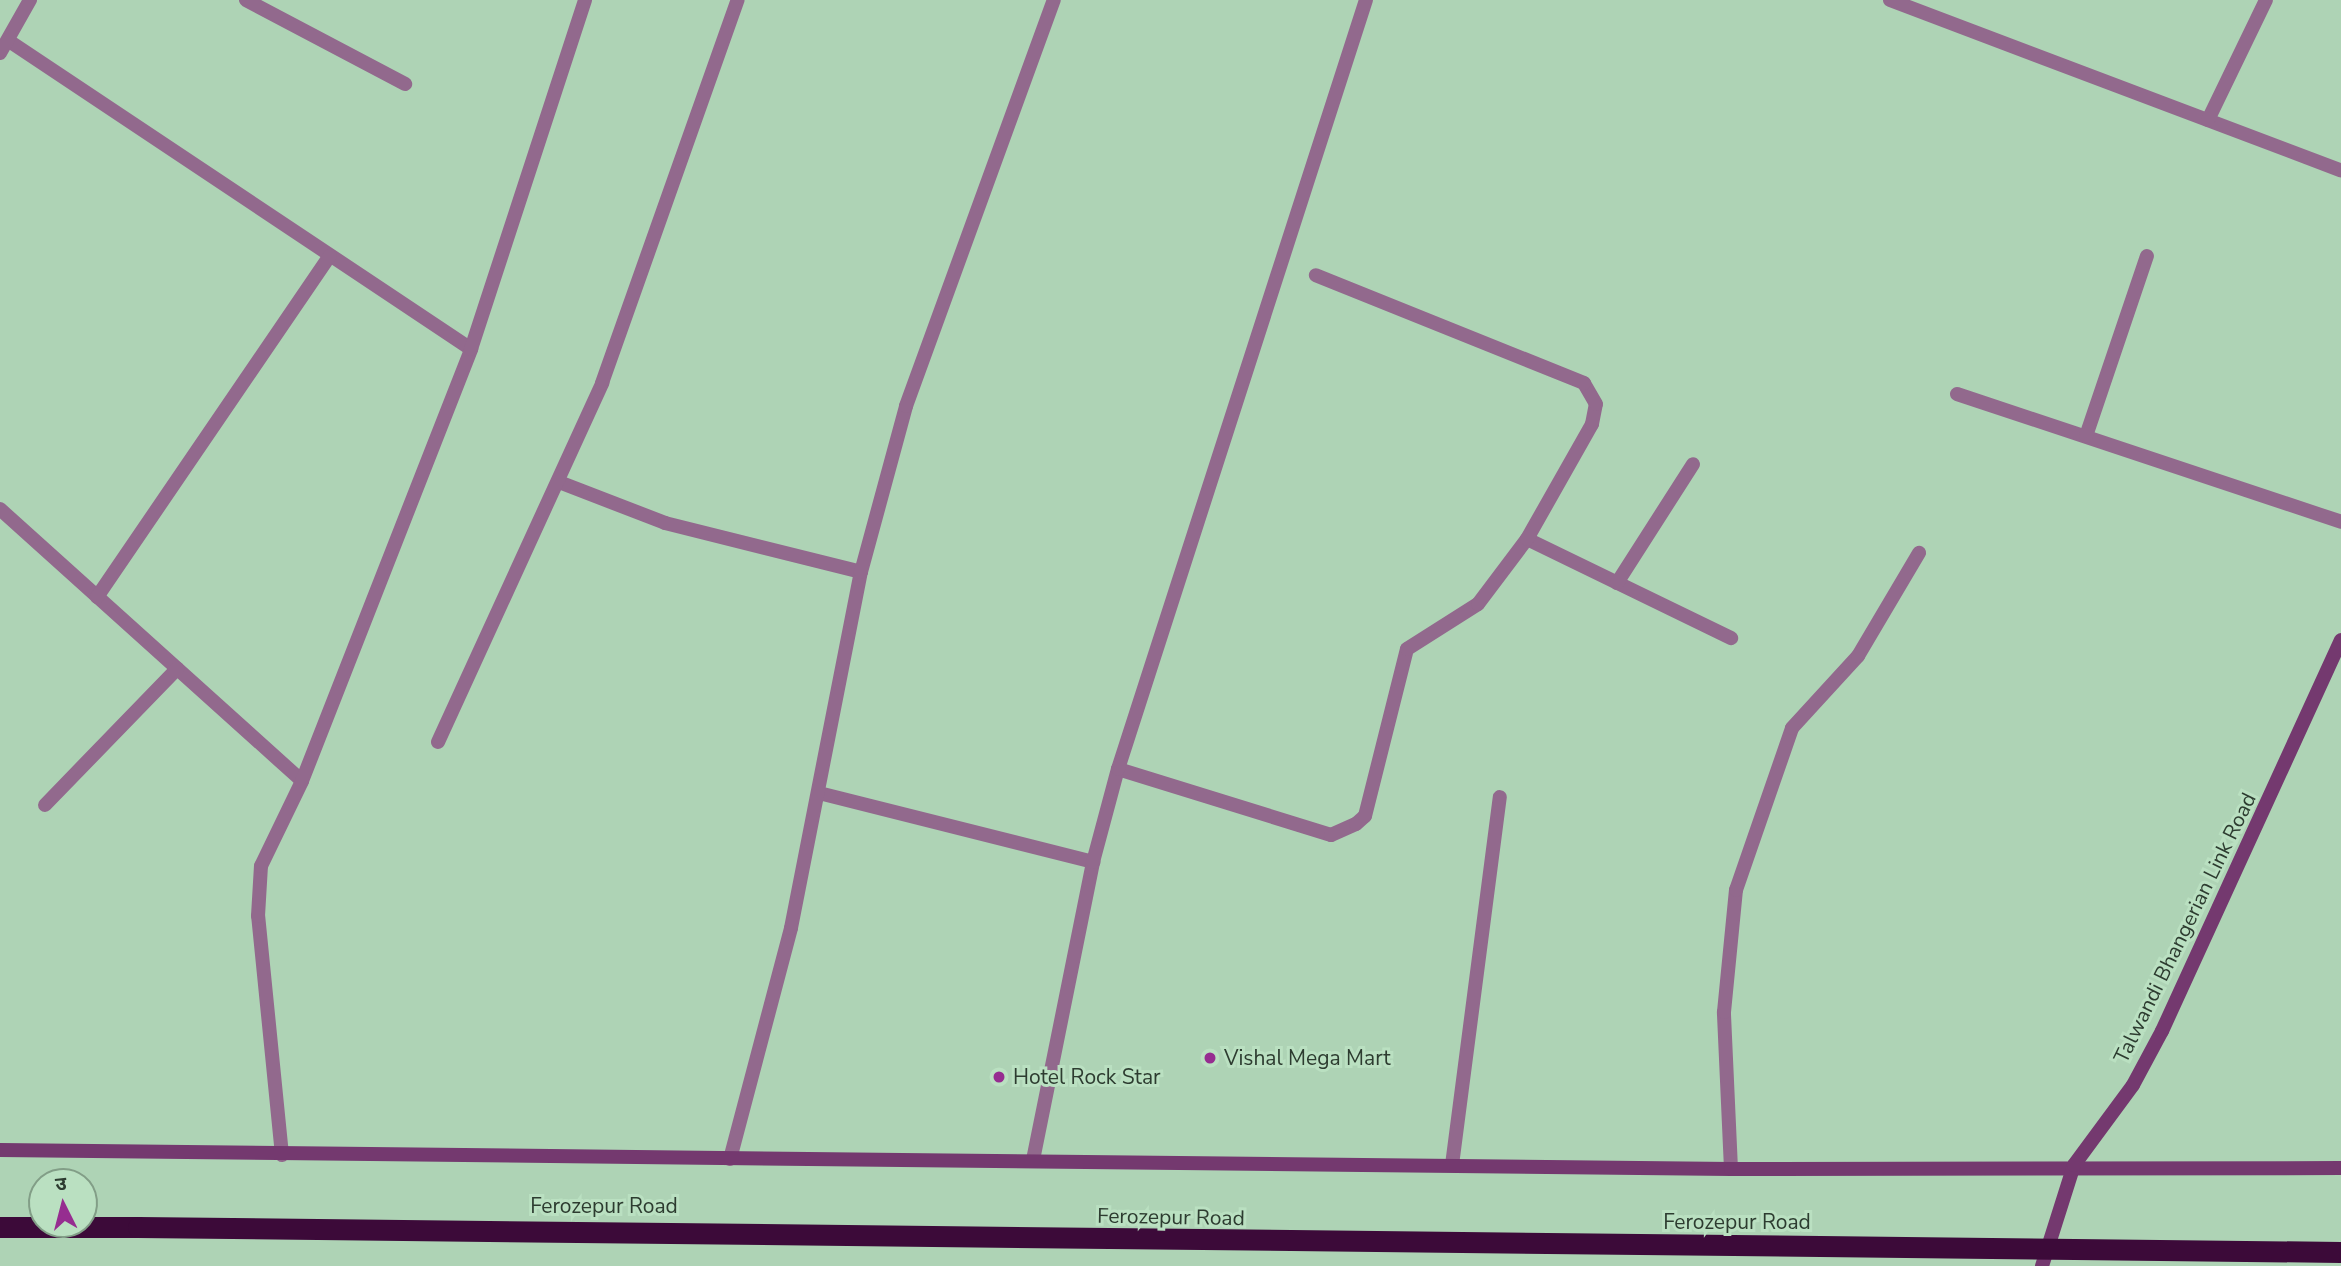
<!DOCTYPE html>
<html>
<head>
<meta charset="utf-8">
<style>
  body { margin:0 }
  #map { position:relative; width:2341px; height:1266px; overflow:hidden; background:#aed3b5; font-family:"Nunito Sans","Noto Sans Devanagari",sans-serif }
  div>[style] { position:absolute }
  .street>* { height:14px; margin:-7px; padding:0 7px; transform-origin:7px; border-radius:7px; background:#92698d }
  .secondary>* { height:14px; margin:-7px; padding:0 7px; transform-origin:7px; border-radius:7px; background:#74396f }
  .highway>* { height:21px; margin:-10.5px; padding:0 10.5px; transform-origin:10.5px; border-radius:10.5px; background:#3c0a39 }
  .highway-bridge>* { height:21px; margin:-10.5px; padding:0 10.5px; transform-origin:10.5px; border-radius:10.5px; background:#3c0a39 }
  .dots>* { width:19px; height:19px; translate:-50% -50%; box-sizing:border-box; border:4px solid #bae0c1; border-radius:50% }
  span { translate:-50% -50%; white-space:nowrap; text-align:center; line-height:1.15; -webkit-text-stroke:6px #bae0c1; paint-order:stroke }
  .street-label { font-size:21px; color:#2d3c30 }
  .poi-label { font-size:21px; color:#2d3c30 }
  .left { translate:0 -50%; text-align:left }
  .north { position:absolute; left:28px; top:1168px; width:70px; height:70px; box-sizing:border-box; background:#bae0c1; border:2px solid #829e87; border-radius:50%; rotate:354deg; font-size:19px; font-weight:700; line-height:28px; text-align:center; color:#2d3c30 }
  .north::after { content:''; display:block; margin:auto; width:24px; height:32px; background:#962d90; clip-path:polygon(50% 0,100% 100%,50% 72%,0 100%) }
</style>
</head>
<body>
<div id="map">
  <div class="street">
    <i style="left:246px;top:0;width:180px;rotate:27.8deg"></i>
    <i style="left:1890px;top:0;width:482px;rotate:20.7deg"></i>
    <i style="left:9px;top:41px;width:555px;rotate:33.69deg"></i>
    <i style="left:0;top:53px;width:61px;rotate:-60.5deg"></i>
    <i style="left:2208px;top:120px;width:133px;rotate:-64.2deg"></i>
    <i style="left:1957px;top:394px;width:405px;rotate:18.4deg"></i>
    <i style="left:2086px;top:436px;width:190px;rotate:-71.3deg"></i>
    <i style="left:559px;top:482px;width:114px;rotate:21.1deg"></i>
    <i style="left:665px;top:523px;width:202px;rotate:14deg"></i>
    <i style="left:0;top:509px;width:406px;rotate:42deg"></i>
    <i style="left:1527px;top:539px;width:227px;rotate:25.9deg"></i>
    <i style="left:1617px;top:583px;width:141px;rotate:-57.4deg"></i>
    <i style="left:97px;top:597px;width:413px;rotate:-55.7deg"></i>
    <i style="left:438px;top:742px;width:395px;rotate:-65.4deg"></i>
    <i style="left:602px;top:383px;width:406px;rotate:-70.5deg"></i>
    <i style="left:1118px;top:769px;width:223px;rotate:17.2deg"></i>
    <i style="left:1331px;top:835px;width:27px;rotate:-24deg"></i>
    <i style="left:1356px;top:824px;width:12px;rotate:-42deg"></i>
    <i style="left:1365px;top:816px;width:172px;rotate:-75.9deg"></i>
    <i style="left:1407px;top:649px;width:84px;rotate:-32.4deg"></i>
    <i style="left:1478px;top:604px;width:81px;rotate:-53deg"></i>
    <i style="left:1527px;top:539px;width:132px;rotate:-60.5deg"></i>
    <i style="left:1592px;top:424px;width:20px;rotate:-79deg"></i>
    <i style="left:1596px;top:404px;width:24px;rotate:-120deg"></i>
    <i style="left:1584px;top:383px;width:289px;rotate:-158.1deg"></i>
    <i style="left:819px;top:793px;width:283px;rotate:14.1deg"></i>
    <i style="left:45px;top:805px;width:190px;rotate:-45.9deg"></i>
    <i style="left:282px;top:1155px;width:240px;rotate:-95.7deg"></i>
    <i style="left:258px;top:916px;width:50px;rotate:-86.6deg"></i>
    <i style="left:261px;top:866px;width:94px;rotate:-64.2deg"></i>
    <i style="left:302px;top:781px;width:464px;rotate:-68.6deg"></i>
    <i style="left:471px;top:349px;width:367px;rotate:-71.9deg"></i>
    <i style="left:730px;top:1159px;width:239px;rotate:-75.2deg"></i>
    <i style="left:791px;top:928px;width:363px;rotate:-78.9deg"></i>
    <i style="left:861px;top:572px;width:172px;rotate:-74.8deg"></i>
    <i style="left:906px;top:406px;width:432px;rotate:-70deg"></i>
    <i style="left:1033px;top:1160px;width:304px;rotate:-78.6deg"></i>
    <i style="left:1093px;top:862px;width:96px;rotate:-75deg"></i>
    <i style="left:1118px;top:769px;width:808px;rotate:-72.13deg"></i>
    <i style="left:1452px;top:1165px;width:371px;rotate:-82.6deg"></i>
    <i style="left:1731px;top:1169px;width:157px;rotate:-92.6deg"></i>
    <i style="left:1724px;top:1012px;width:123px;rotate:-84.4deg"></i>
    <i style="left:1736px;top:890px;width:171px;rotate:-70.9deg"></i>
    <i style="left:1792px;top:728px;width:98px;rotate:-47.5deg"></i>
    <i style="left:1858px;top:656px;width:120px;rotate:-59.4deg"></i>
  </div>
  <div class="secondary">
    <i style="left:0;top:1150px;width:1731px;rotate:0.63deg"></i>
    <i style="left:1731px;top:1169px;width:610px;rotate:-0.09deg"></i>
    <i style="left:2042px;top:1266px;width:106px;rotate:-72.4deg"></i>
    <i style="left:2074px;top:1165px;width:99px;rotate:-53.6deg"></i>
    <i style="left:2133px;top:1085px;width:61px;rotate:-61.8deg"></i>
    <i style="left:2162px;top:1031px;width:430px;rotate:-65.4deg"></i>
  </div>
  <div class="highway">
    <i style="left:0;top:1227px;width:138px"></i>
  </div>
  <div class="highway-bridge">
    <i style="left:138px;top:1227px;width:2203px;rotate:0.65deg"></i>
  </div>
  <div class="dots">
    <i style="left:1210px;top:1058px;background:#962d90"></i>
    <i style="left:999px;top:1077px;background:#962d90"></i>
  </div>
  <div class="street-label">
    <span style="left:2185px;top:928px;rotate:-64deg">Talwandi Bhangerian Link Road</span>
    <span style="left:604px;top:1206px">Ferozepur Road</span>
    <span style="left:1171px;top:1217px;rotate:1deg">Ferozepur Road</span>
    <span style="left:1737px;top:1222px">Ferozepur Road</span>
  </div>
  <div class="poi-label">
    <span class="left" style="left:1224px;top:1058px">Vishal Mega Mart</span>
    <span class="left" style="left:1013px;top:1077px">Hotel Rock Star</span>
  </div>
  <div class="north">उ</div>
</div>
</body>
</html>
